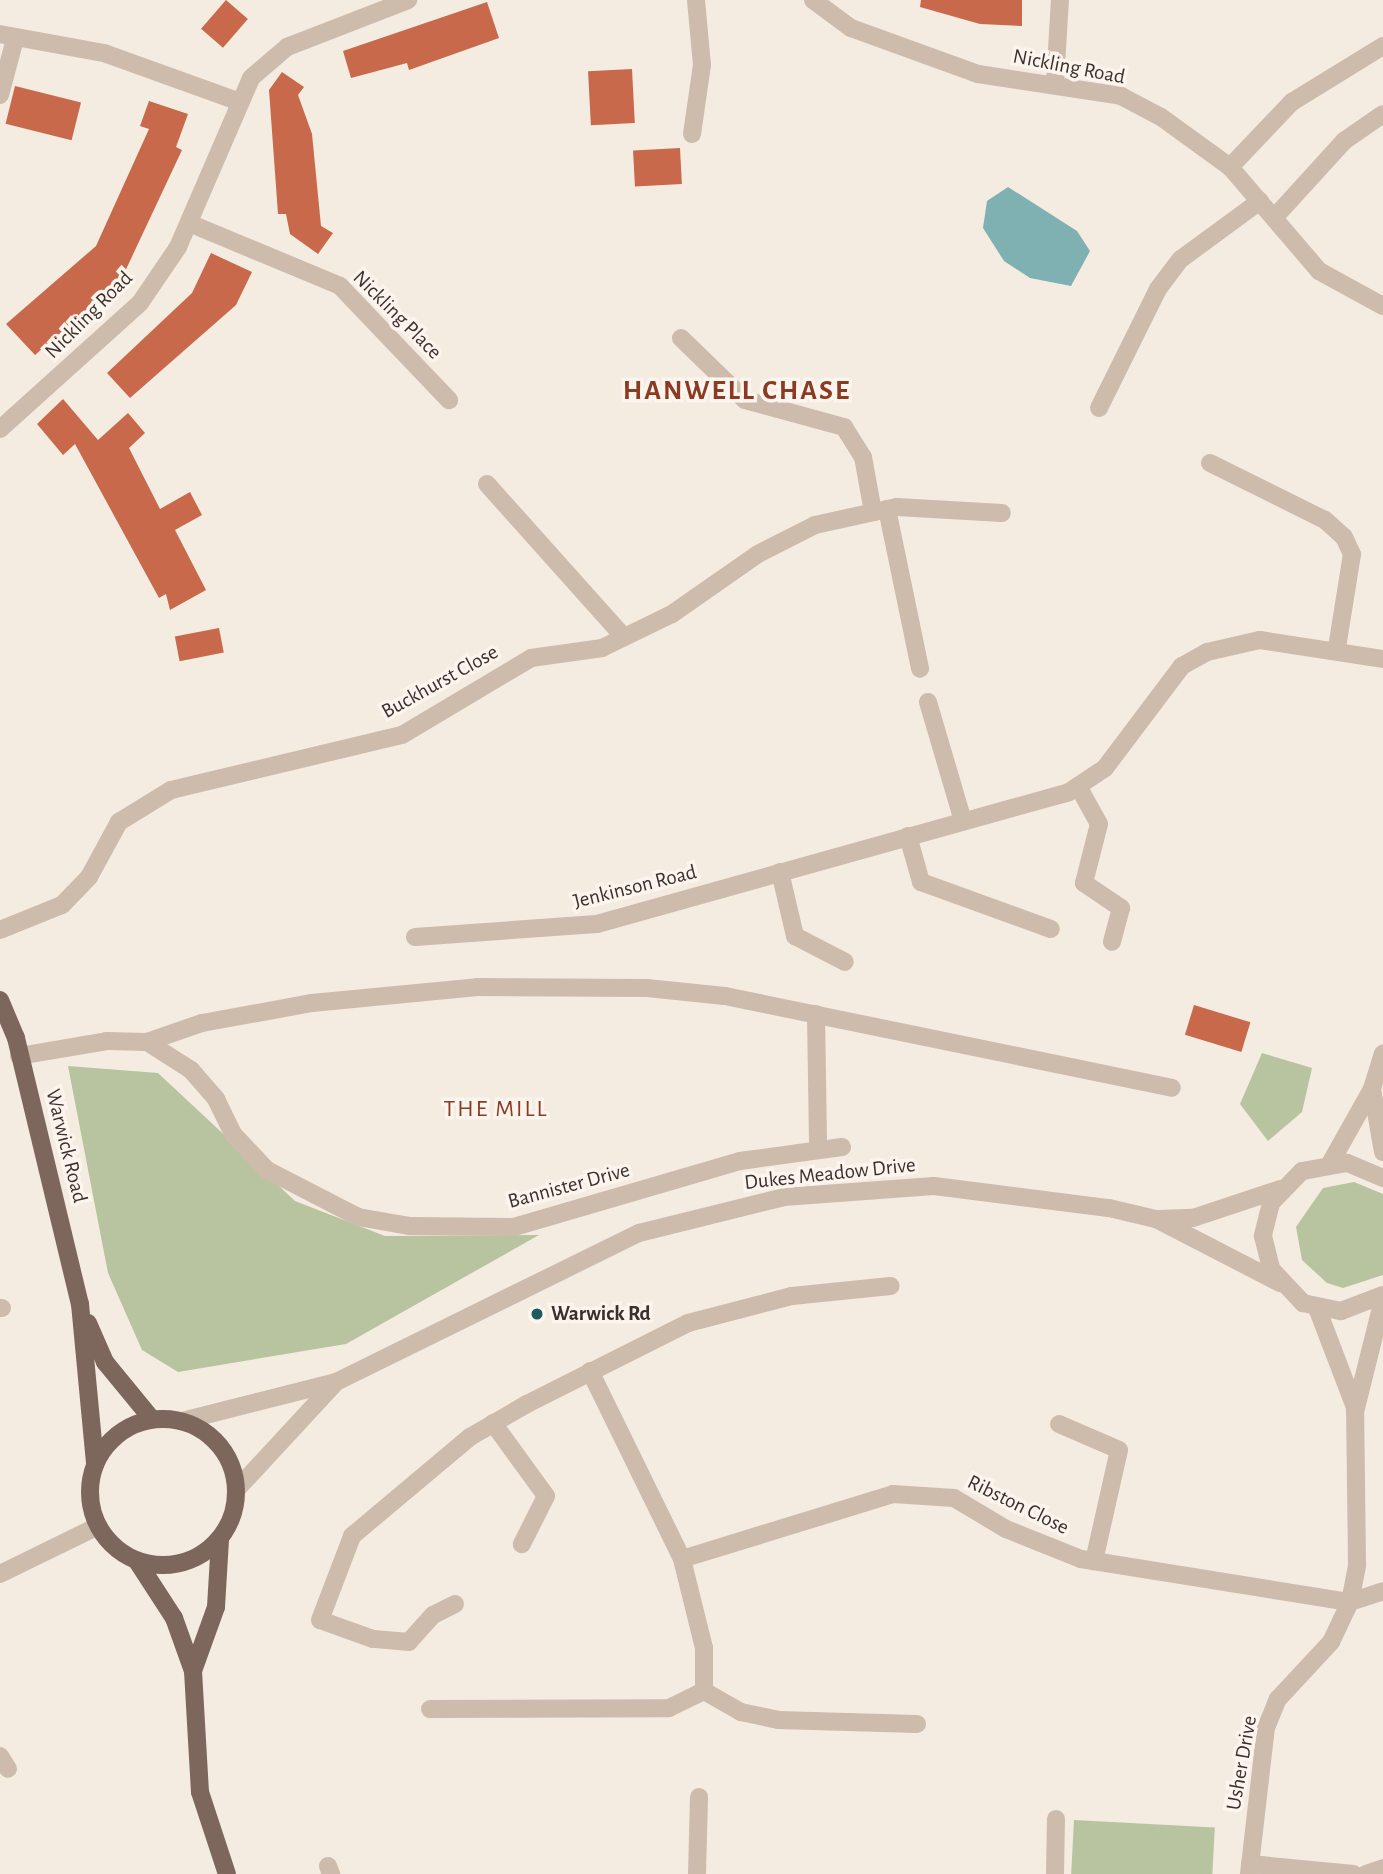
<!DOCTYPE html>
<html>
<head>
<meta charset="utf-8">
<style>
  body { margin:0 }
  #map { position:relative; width:1383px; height:1874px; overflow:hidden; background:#f4ebe1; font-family:"Alegreya Sans",sans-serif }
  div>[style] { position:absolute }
  .green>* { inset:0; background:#b8c4a0; transform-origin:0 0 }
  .water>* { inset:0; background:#7fb0b2 }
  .building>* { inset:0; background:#c8694b; transform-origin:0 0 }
  .minor>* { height:18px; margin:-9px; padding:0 9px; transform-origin:9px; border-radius:9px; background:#cdbbac }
  .major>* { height:18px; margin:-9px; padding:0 9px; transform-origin:9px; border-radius:9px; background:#7d675c }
  .major>.ring { margin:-9px; padding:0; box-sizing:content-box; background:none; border:18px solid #7d675c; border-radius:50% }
  .dots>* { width:19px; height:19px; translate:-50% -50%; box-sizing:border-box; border:4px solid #fbf5ee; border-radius:50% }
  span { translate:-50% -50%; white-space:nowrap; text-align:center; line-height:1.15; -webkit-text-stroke:7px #fbf5ee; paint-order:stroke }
  .street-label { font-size:21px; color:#3b302b }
  .poi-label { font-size:21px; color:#3b302b; font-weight:700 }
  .left { translate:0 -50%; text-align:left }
  .quarter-label { font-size:24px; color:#8c3b22; letter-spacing:2px }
  .district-label { font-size:28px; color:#8c3b22; font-weight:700; letter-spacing:2px }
</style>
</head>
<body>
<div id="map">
  <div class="green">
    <i style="clip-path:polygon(1262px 1053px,1312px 1068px,1302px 1112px,1268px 1141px,1240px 1104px)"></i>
    <i style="clip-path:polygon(68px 1066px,158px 1073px,295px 1201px,385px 1236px,539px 1235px,346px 1344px,178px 1372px,142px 1350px,108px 1273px)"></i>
    <i style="clip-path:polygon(1354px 1182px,1383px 1194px,1383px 1275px,1343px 1288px,1327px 1283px,1302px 1260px,1296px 1227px,1323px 1188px)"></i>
    <i style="left:1074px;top:1820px;width:141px;height:54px;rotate:3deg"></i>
  </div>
  <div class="water">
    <i style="clip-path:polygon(1008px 187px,1077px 231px,1090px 251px,1071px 286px,1030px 278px,1004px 261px,983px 228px,987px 201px)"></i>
  </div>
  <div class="building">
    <i style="left:226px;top:0;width:29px;height:38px;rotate:41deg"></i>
    <i style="clip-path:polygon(921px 0,1022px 0,1022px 26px,980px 24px,920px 7px)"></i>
    <i style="clip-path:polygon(487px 2px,499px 38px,409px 70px,407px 63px,351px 78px,343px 51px)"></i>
    <i style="left:632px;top:69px;width:54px;height:44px;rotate:87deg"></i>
    <i style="clip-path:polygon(282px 72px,304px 87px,298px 95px,312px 134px,321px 226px,333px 233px,318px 254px,290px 234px,286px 214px,278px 214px,269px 90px)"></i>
    <i style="left:15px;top:86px;width:68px;height:39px;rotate:14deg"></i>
    <i style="clip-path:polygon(149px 101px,188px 114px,176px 147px,182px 150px,121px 280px,35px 355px,6px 324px,96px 246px,149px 129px,140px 126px)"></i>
    <i style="left:680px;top:148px;width:36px;height:47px;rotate:87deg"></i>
    <i style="clip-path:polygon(211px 253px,252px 272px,236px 305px,130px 398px,107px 373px,192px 293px)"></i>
    <i style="clip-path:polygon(63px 399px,98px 440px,128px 413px,145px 433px,129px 448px,160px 509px,190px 492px,202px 515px,175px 530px,206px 590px,170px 610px,166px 594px,159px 598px,75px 444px,63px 455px,37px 424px)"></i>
    <i style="left:219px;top:628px;width:25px;height:45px;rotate:79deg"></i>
    <i style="left:1194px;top:1005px;width:59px;height:31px;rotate:17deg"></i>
  </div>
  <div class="minor">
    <i style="left:813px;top:0;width:47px;rotate:36.4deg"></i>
    <i style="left:851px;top:28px;width:135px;rotate:19.9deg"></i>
    <i style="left:978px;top:74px;width:145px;rotate:8.7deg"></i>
    <i style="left:1121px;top:96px;width:45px;rotate:27.7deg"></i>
    <i style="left:1161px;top:117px;width:85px;rotate:35.9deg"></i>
    <i style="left:1230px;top:167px;width:137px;rotate:49.4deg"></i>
    <i style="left:1319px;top:271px;width:73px;rotate:28.7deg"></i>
    <i style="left:0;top:34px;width:106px;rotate:10.4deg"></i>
    <i style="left:104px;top:53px;width:141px;rotate:19.8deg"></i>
    <i style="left:1055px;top:83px;width:83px;rotate:-86.6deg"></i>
    <i style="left:0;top:95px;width:58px;rotate:-75deg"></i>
    <i style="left:692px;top:134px;width:70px;rotate:-81.8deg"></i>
    <i style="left:702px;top:65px;width:65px;rotate:-95.3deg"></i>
    <i style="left:1230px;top:167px;width:90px;rotate:-46.4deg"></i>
    <i style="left:1292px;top:102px;width:107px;rotate:-31.6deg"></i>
    <i style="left:1274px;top:218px;width:104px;rotate:-47.7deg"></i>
    <i style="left:1344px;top:141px;width:47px;rotate:-34.7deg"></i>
    <i style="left:189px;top:223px;width:164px;rotate:22.6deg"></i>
    <i style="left:340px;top:286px;width:158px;rotate:46.3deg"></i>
    <i style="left:681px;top:338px;width:89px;rotate:44.1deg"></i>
    <i style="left:745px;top:400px;width:103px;rotate:15.3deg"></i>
    <i style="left:844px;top:427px;width:36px;rotate:58deg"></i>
    <i style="left:863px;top:457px;width:56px;rotate:79.7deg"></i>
    <i style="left:1099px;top:408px;width:133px;rotate:-63.6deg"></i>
    <i style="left:1158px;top:289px;width:38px;rotate:-53deg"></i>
    <i style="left:1181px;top:259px;width:98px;rotate:-36.3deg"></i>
    <i style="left:0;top:429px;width:188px;rotate:-42deg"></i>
    <i style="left:140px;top:303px;width:68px;rotate:-55.8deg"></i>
    <i style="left:178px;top:247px;width:184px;rotate:-66.6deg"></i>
    <i style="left:251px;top:78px;width:48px;rotate:-40.7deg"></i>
    <i style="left:287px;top:47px;width:130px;rotate:-21.2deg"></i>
    <i style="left:1210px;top:463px;width:128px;rotate:26.4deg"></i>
    <i style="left:1325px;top:520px;width:25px;rotate:42deg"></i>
    <i style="left:1344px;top:537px;width:19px;rotate:65deg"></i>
    <i style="left:1352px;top:554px;width:95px;rotate:99.1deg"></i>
    <i style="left:487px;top:484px;width:205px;rotate:48.2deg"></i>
    <i style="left:887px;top:509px;width:163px;rotate:78.3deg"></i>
    <i style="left:928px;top:702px;width:124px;rotate:73.6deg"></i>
    <i style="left:1078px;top:786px;width:43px;rotate:61.1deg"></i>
    <i style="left:1099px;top:824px;width:61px;rotate:104.3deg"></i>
    <i style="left:1084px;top:883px;width:45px;rotate:34deg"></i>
    <i style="left:1121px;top:908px;width:35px;rotate:105deg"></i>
    <i style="left:908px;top:836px;width:48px;rotate:74.2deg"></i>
    <i style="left:921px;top:882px;width:138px;rotate:19.9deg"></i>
    <i style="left:780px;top:872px;width:66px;rotate:76.8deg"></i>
    <i style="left:795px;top:936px;width:56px;rotate:27.5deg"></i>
    <i style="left:0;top:930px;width:67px;rotate:-22deg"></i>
    <i style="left:62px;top:905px;width:39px;rotate:-46deg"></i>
    <i style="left:89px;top:877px;width:63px;rotate:-61.4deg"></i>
    <i style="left:119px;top:822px;width:61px;rotate:-31.6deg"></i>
    <i style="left:171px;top:790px;width:237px;rotate:-13.4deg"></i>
    <i style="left:402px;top:735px;width:150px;rotate:-30.8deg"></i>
    <i style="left:531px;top:658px;width:72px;rotate:-8deg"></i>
    <i style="left:602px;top:648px;width:78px;rotate:-25.9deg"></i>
    <i style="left:672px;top:614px;width:105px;rotate:-34.9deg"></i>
    <i style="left:758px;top:554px;width:64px;rotate:-27deg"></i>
    <i style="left:815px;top:525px;width:84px;rotate:-12.4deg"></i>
    <i style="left:897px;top:507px;width:105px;rotate:3.3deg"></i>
    <i style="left:415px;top:937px;width:182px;rotate:-4.1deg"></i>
    <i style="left:597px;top:924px;width:490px;rotate:-15.6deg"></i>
    <i style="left:1069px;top:792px;width:43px;rotate:-33.7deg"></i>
    <i style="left:1105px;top:768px;width:128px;rotate:-53deg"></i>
    <i style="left:1182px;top:666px;width:29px;rotate:-29deg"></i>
    <i style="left:1207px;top:652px;width:54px;rotate:-12.8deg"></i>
    <i style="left:1260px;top:640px;width:124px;rotate:8.8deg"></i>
    <i style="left:816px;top:1014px;width:134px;rotate:89.1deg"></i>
    <i style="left:147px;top:1042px;width:58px;rotate:-19.1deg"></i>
    <i style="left:202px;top:1023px;width:112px;rotate:-10.3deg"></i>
    <i style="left:312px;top:1003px;width:166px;rotate:-5.5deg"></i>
    <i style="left:477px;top:987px;width:170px;rotate:0.3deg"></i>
    <i style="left:647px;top:988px;width:78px;rotate:5.9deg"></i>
    <i style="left:725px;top:996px;width:456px;rotate:11.6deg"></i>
    <i style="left:19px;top:1056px;width:89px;rotate:-9.7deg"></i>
    <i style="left:107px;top:1041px;width:40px;rotate:1.4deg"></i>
    <i style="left:147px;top:1042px;width:52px;rotate:32.5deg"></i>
    <i style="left:191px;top:1070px;width:38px;rotate:49deg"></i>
    <i style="left:216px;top:1099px;width:39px;rotate:64deg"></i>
    <i style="left:233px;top:1134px;width:50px;rotate:46.6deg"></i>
    <i style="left:267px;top:1170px;width:102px;rotate:27.3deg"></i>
    <i style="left:358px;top:1217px;width:53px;rotate:9.8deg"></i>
    <i style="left:410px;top:1226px;width:104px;rotate:0.6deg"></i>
    <i style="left:514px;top:1227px;width:235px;rotate:-16.3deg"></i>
    <i style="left:740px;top:1161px;width:103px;rotate:-7.8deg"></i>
    <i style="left:1372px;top:1089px;width:64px;rotate:80.1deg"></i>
    <i style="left:1331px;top:1162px;width:84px;rotate:-60.7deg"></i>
    <i style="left:1372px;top:1089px;width:37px;rotate:-73deg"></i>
    <i style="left:1383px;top:1178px;width:39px;rotate:-157deg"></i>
    <i style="left:1347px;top:1163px;width:46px;rotate:169.9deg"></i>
    <i style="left:1302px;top:1171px;width:45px;rotate:134.1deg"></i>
    <i style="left:1271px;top:1203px;width:34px;rotate:104deg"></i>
    <i style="left:1263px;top:1236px;width:34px;rotate:76deg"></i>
    <i style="left:1271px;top:1269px;width:47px;rotate:46.7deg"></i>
    <i style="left:1303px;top:1303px;width:39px;rotate:12deg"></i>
    <i style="left:1341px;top:1311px;width:45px;rotate:-20.9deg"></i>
    <i style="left:1159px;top:1219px;width:34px;rotate:-2deg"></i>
    <i style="left:1193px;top:1218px;width:92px;rotate:-18.4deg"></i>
    <i style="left:0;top:1308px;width:2px"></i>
    <i style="left:1317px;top:1308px;width:104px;rotate:69.1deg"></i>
    <i style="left:590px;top:1371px;width:209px;rotate:63.9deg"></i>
    <i style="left:182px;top:1421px;width:159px;rotate:-14.2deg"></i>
    <i style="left:336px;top:1382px;width:338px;rotate:-26.2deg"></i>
    <i style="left:639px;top:1233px;width:149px;rotate:-13.9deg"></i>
    <i style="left:784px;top:1197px;width:150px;rotate:-4.2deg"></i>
    <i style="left:934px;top:1186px;width:176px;rotate:7.2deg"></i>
    <i style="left:1109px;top:1208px;width:48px;rotate:13.2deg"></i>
    <i style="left:1156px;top:1219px;width:140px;rotate:27.3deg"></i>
    <i style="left:493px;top:1423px;width:90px;rotate:54deg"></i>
    <i style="left:546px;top:1496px;width:54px;rotate:116.6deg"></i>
    <i style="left:1059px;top:1424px;width:65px;rotate:23.4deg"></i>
    <i style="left:1119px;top:1450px;width:114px;rotate:102.7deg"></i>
    <i style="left:237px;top:1489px;width:146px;rotate:-47.2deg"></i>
    <i style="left:0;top:1574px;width:109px;rotate:-26.1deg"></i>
    <i style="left:455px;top:1604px;width:25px;rotate:153deg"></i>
    <i style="left:433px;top:1615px;width:36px;rotate:132deg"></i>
    <i style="left:409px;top:1642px;width:36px;rotate:-175deg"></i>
    <i style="left:373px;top:1639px;width:56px;rotate:-160.3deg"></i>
    <i style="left:320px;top:1620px;width:90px;rotate:-69.1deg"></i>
    <i style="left:352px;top:1536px;width:154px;rotate:-40deg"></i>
    <i style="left:470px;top:1437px;width:66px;rotate:-30.1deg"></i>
    <i style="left:527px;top:1404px;width:180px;rotate:-26.7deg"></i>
    <i style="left:688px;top:1323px;width:107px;rotate:-14.6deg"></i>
    <i style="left:792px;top:1296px;width:99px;rotate:-5.8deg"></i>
    <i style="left:704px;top:1691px;width:43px;rotate:-90deg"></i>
    <i style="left:704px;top:1648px;width:92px;rotate:-103.9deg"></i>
    <i style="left:682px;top:1559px;width:221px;rotate:-17.1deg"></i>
    <i style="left:893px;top:1494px;width:61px;rotate:3.8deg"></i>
    <i style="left:954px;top:1498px;width:61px;rotate:30.8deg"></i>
    <i style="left:1006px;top:1529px;width:81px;rotate:21.8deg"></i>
    <i style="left:1081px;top:1559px;width:272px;rotate:9.1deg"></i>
    <i style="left:1350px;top:1602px;width:35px;rotate:-18deg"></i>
    <i style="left:704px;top:1691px;width:43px;rotate:29.6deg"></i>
    <i style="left:741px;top:1712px;width:38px;rotate:12deg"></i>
    <i style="left:778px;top:1720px;width:139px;rotate:1.6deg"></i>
    <i style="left:430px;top:1709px;width:239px;rotate:-0.2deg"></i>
    <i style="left:669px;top:1708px;width:39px;rotate:-26deg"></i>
    <i style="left:0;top:1756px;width:15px;rotate:58deg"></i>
    <i style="left:1250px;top:1864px;width:104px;rotate:5.5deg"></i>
    <i style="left:328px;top:1866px;width:9px;rotate:69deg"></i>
    <i style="left:697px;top:1874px;width:77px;rotate:-88.5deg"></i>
    <i style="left:1055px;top:1874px;width:55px;rotate:-89deg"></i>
    <i style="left:1249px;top:1874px;width:147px;rotate:-83.4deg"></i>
    <i style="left:1266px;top:1728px;width:31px;rotate:-68deg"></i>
    <i style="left:1278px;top:1699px;width:78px;rotate:-47.1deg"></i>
    <i style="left:1331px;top:1642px;width:44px;rotate:-64.6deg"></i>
    <i style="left:1350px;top:1602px;width:38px;rotate:-79deg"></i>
    <i style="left:1357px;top:1565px;width:153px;rotate:-90.7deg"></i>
    <i style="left:1355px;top:1412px;width:115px;rotate:-76deg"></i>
    <i style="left:1366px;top:1874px;width:18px;rotate:-19deg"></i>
  </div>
  <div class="major">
    <i style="left:0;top:1000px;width:41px;rotate:67.2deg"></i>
    <i style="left:16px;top:1038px;width:274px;rotate:76.5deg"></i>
    <i style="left:80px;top:1304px;width:161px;rotate:84.6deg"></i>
    <i style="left:88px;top:1323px;width:43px;rotate:66.4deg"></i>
    <i style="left:105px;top:1362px;width:72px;rotate:50.6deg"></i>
    <i class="ring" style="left:90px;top:1419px;width:128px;height:128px"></i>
    <i style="left:137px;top:1561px;width:68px;rotate:57deg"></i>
    <i style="left:174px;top:1618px;width:56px;rotate:70.3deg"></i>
    <i style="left:193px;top:1671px;width:121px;rotate:86.7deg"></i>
    <i style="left:200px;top:1792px;width:86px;rotate:71.8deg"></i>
    <i style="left:193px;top:1671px;width:68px;rotate:-70.2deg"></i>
    <i style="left:216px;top:1607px;width:68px;rotate:-86.6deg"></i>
  </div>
  <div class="dots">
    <i style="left:537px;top:1314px;background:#1f5a5e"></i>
  </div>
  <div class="street-label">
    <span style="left:1069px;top:67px;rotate:11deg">Nickling Road</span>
    <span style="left:89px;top:315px;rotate:-45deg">Nickling Road</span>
    <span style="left:397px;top:315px;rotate:45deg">Nickling Place</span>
    <span style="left:440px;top:682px;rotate:-29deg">Buckhurst Close</span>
    <span style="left:635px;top:887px;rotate:-14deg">Jenkinson Road</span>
    <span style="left:66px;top:1146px;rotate:76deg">Warwick Road</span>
    <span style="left:830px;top:1174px;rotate:-6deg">Dukes Meadow Drive</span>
    <span style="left:569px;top:1186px;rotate:-15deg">Bannister Drive</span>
    <span style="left:1018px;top:1505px;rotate:26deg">Ribston Close</span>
    <span style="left:1242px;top:1763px;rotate:-80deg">Usher Drive</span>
  </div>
  <div class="poi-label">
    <span class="left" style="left:551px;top:1314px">Warwick Rd</span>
  </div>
  <div class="quarter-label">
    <span style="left:496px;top:1110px">THE MILL</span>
  </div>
  <div class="district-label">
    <span style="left:737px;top:391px">HANWELL CHASE</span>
  </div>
</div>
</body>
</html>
